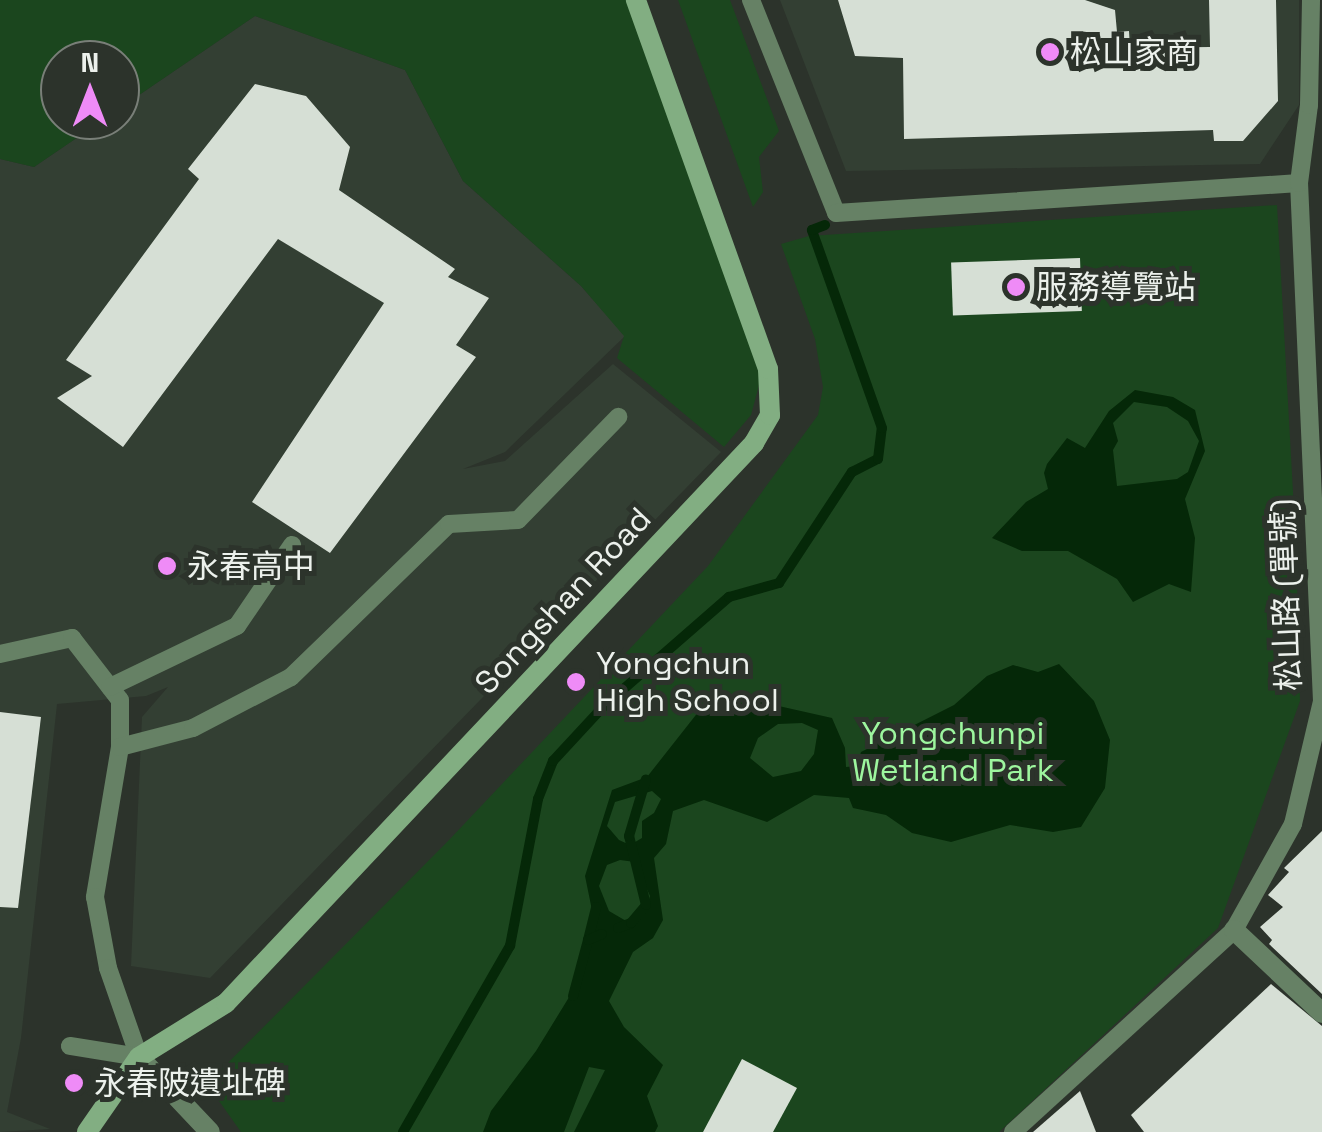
<!DOCTYPE html>
<html>
<head>
<meta charset="utf-8">
<style>
  body { margin:0 }
  #map { position:relative; width:1322px; height:1132px; overflow:hidden; background:#2c332b; font-family:"Space Grotesk","Noto Sans TC",sans-serif }
  div>[style] { position:absolute }
  .built>* { inset:0; background:#333f33 }
  .green>* { inset:0; background:#1b461e }
  .water>* { inset:0; background:#052808 }
  .stream>* { height:10px; margin:-5px; padding:0 5px; transform-origin:5px; border-radius:5px; background:#052808 }
  .building>* { inset:0; background:#d6dfd5; transform-origin:0 0 }
  .lane>* { height:18px; margin:-9px; padding:0 9px; transform-origin:9px; border-radius:9px; background:#668165 }
  .street>* { height:20px; margin:-10px; padding:0 10px; transform-origin:10px; border-radius:10px; background:#668165 }
  .secondary>* { height:20px; margin:-10px; padding:0 10px; transform-origin:10px; border-radius:10px; background:#82ae82 }
  .dots>* { width:28px; height:28px; translate:-50% -50%; box-sizing:border-box; border:5px solid #2c332b; border-radius:50% }
  span { translate:-50% -50%; white-space:nowrap; text-align:center; line-height:1.15; -webkit-text-stroke:10px #2c332b; paint-order:stroke }
  .poi-label { font-size:32px; color:#ecf1ec }
  .left { translate:0 -50%; text-align:left }
  .street-label { font-size:32px; color:#ecf1ec }
  .park-label { font-size:32px; color:#9df69e }
  .north { position:absolute; left:40px; top:40px; width:100px; height:100px; box-sizing:border-box; background:#2c332b; border:2px solid #797f78; border-radius:50%; rotate:0deg; font-size:28px; font-weight:700; line-height:40px; text-align:center; color:#ecf1ec }
  .north::after { content:''; display:block; margin:auto; width:35px; height:45px; background:#ef8bf7; clip-path:polygon(50% 0,100% 100%,50% 72%,0 100%) }
</style>
</head>
<body>
<div id="map">
  <div class="built">
    <i style="clip-path:polygon(780px 0,1299px 0,1299px 105px,1260px 164px,846px 171px)"></i>
    <i style="clip-path:polygon(255px 16px,405px 70px,463px 181px,581px 286px,625px 336px,505px 452px,463px 469px,505px 461px,613px 364px,721px 452px,210px 978px,131px 966px,142px 717px,168px 687px,146px 696px,57px 704px,21px 1038px,7px 1112px,50px 1129px,0 1132px,0 159px,34px 167px,103px 120px,120px 120px,120px 108px)"></i>
  </div>
  <div class="green">
    <i style="clip-path:polygon(0 0,628px 0,762px 374px,751px 415px,724px 447px,617px 358px,624px 336px,581px 286px,463px 181px,405px 70px,255px 16px,120px 108px,120px 60px,60px 60px,60px 120px,103px 120px,34px 167px,0 159px)"></i>
    <i style="clip-path:polygon(678px 0,730px 0,779px 131px,759px 157px,763px 192px,753px 207px)"></i>
    <i style="clip-path:polygon(1277px 205px,1296px 546px,1300px 701px,1218px 928px,999px 1132px,241px 1132px,207px 1084px,449px 840px,708px 566px,818px 415px,823px 387px,815px 339px,781px 244px,809px 236px)"></i>
  </div>
  <div class="water">
    <i style="clip-path:polygon(evenodd,1135px 390px,1173px 397px,1195px 410px,1205px 451px,1185px 499px,1195px 538px,1191px 592px,1169px 584px,1133px 602px,1117px 579px,1068px 551px,1022px 551px,992px 538px,1026px 502px,1048px 489px,1044px 473px,1047px 464px,1067px 438px,1085px 448px,1109px 411px,1135px 390px,1134px 402px,1167px 407px,1188px 421px,1199px 441px,1188px 472px,1177px 479px,1117px 486px,1113px 450px,1118px 441px,1113px 423px,1134px 402px)"></i>
    <i style="clip-path:polygon(evenodd,1059px 664px,1094px 701px,1110px 740px,1105px 788px,1081px 827px,1053px 832px,1010px 825px,951px 842px,912px 833px,886px 815px,853px 808px,849px 798px,814px 795px,767px 822px,704px 800px,673px 811px,666px 844px,654px 858px,663px 920px,653px 938px,633px 952px,609px 1001px,624px 1027px,663px 1065px,647px 1096px,658px 1126px,655px 1132px,574px 1132px,605px 1070px,589px 1067px,564px 1132px,483px 1132px,491px 1111px,536px 1051px,579px 981px,595px 925px,585px 876px,612px 790px,647px 777px,699px 711px,757px 701px,832px 718px,845px 748px,846px 767px,857px 766px,861px 752px,954px 705px,987px 676px,1013px 665px,1038px 672px,1059px 664px,802px 723px,818px 730px,814px 754px,801px 771px,773px 777px,750px 758px,758px 738px,778px 724px,802px 723px,1059px 664px,652px 791px,661px 799px,654px 813px,642px 821px,642px 838px,630px 845px,619px 840px,607px 826px,615px 802px,652px 791px,1059px 664px,620px 860px,635px 862px,650px 896px,647px 910px,633px 925px,609px 911px,599px 886px,607px 865px,620px 860px)"></i>
  </div>
  <div class="stream">
    <i style="left:618px;top:928px;width:14px;rotate:-21deg"></i>
    <i style="left:631px;top:923px;width:23px;rotate:-50deg"></i>
    <i style="left:646px;top:905px;width:71px;rotate:-103.8deg"></i>
    <i style="left:629px;top:836px;width:59px;rotate:-73.4deg"></i>
    <i style="left:588px;top:940px;width:34px;rotate:-76deg"></i>
    <i style="left:573px;top:996px;width:58px;rotate:-75deg"></i>
    <i style="left:588px;top:940px;width:15px;rotate:-23deg"></i>
    <i style="left:403px;top:1132px;width:215px;rotate:-60.1deg"></i>
    <i style="left:510px;top:946px;width:150px;rotate:-79.2deg"></i>
    <i style="left:538px;top:799px;width:41px;rotate:-68.5deg"></i>
    <i style="left:553px;top:761px;width:75px;rotate:-47.2deg"></i>
    <i style="left:604px;top:706px;width:166px;rotate:-41.1deg"></i>
    <i style="left:729px;top:597px;width:52px;rotate:-15.6deg"></i>
    <i style="left:779px;top:583px;width:133px;rotate:-56.7deg"></i>
    <i style="left:852px;top:472px;width:29px;rotate:-27deg"></i>
    <i style="left:878px;top:459px;width:31px;rotate:-83deg"></i>
    <i style="left:882px;top:428px;width:210px;rotate:-109.5deg"></i>
    <i style="left:812px;top:230px;width:14px;rotate:-21deg"></i>
  </div>
  <div class="building">
    <i style="clip-path:polygon(838px 0,1085px 0,1115px 10px,1117px 32px,1129px 31px,1130px 48px,1210px 47px,1209px 0,1276px 0,1278px 101px,1243px 141px,1214px 141px,1213px 130px,904px 139px,903px 58px,855px 56px)"></i>
    <i style="clip-path:polygon(255px 84px,306px 96px,350px 147px,339px 190px,455px 269px,448px 277px,489px 298px,456px 345px,476px 357px,330px 553px,252px 502px,384px 303px,278px 239px,123px 447px,57px 398px,92px 376px,66px 360px,199px 179px,188px 169px)"></i>
    <i style="left:1080px;top:258px;width:53px;height:129px;rotate:88deg"></i>
    <i style="clip-path:polygon(0 712px,41px 717px,18px 908px,0 907px)"></i>
    <i style="clip-path:polygon(1322px 831px,1322px 994px,1269px 944px,1272px 940px,1260px 927px,1283px 907px,1268px 895px,1289px 872px,1284px 868px)"></i>
    <i style="clip-path:polygon(1271px 984px,1322px 1026px,1322px 1132px,1144px 1132px,1131px 1115px)"></i>
    <i style="clip-path:polygon(742px 1059px,797px 1088px,773px 1132px,703px 1132px)"></i>
    <i style="clip-path:polygon(1080px 1091px,1096px 1132px,1033px 1132px)"></i>
  </div>
  <div class="lane">
    <i style="left:751px;top:0;width:229px;rotate:68.2deg"></i>
    <i style="left:836px;top:213px;width:464px;rotate:-3.7deg"></i>
    <i style="left:0;top:654px;width:74px;rotate:-12.5deg"></i>
    <i style="left:72px;top:638px;width:78px;rotate:52.3deg"></i>
    <i style="left:120px;top:700px;width:47px;rotate:90deg"></i>
    <i style="left:120px;top:747px;width:152px;rotate:99.5deg"></i>
    <i style="left:95px;top:897px;width:72px;rotate:79.6deg"></i>
    <i style="left:108px;top:968px;width:94px;rotate:70.8deg"></i>
    <i style="left:139px;top:1057px;width:70px;rotate:-170.9deg"></i>
    <i style="left:110px;top:687px;width:141px;rotate:-25.7deg"></i>
    <i style="left:237px;top:626px;width:98px;rotate:-55.8deg"></i>
    <i style="left:120px;top:747px;width:75px;rotate:-14.6deg"></i>
    <i style="left:193px;top:728px;width:110px;rotate:-27.5deg"></i>
    <i style="left:291px;top:677px;width:220px;rotate:-44.1deg"></i>
    <i style="left:449px;top:524px;width:69px;rotate:-3.3deg"></i>
    <i style="left:518px;top:520px;width:144px;rotate:-45.8deg"></i>
    <i style="left:1013px;top:1132px;width:299px;rotate:-42.4deg"></i>
    <i style="left:1234px;top:930px;width:121px;rotate:-60.9deg"></i>
    <i style="left:1293px;top:824px;width:126px;rotate:-76.7deg"></i>
    <i style="left:1322px;top:701px;width:519px;rotate:-92.54deg"></i>
    <i style="left:1299px;top:183px;width:79px;rotate:-82.7deg"></i>
    <i style="left:1309px;top:105px;width:105px;rotate:-88.9deg"></i>
  </div>
  <div class="street">
    <i style="left:1234px;top:930px;width:121px;rotate:43.3deg"></i>
    <i style="left:139px;top:1057px;width:103px;rotate:46.6deg"></i>
  </div>
  <div class="secondary">
    <i style="left:87px;top:1132px;width:91px;rotate:-55.3deg"></i>
    <i style="left:139px;top:1057px;width:102px;rotate:-31.8deg"></i>
    <i style="left:226px;top:1003px;width:770px;rotate:-46.68deg"></i>
    <i style="left:754px;top:443px;width:32px;rotate:-60deg"></i>
    <i style="left:770px;top:415px;width:46px;rotate:-92.5deg"></i>
    <i style="left:768px;top:369px;width:392px;rotate:-109.7deg"></i>
  </div>
  <div class="dots">
    <i style="left:1050px;top:52px;background:#ef8bf7"></i>
    <i style="left:1016px;top:287px;background:#ef8bf7"></i>
    <i style="left:167px;top:566px;background:#ef8bf7"></i>
    <i style="left:576px;top:682px;background:#ef8bf7"></i>
    <i style="left:74px;top:1083px;background:#ef8bf7"></i>
  </div>
  <div class="poi-label">
    <span class="left" style="left:1070px;top:52px">松山家商</span>
    <span class="left" style="left:1036px;top:287px">服務導覽站</span>
    <span class="left" style="left:187px;top:566px">永春高中</span>
    <span class="left" style="left:596px;top:682px">Yongchun<br>High School</span>
    <span class="left" style="left:94px;top:1083px">永春陂遺址碑</span>
  </div>
  <div class="street-label">
    <span style="left:1286px;top:595px;rotate:-92deg">松山路 (單號)</span>
    <span style="left:563px;top:601px;rotate:-47deg">Songshan Road</span>
  </div>
  <div class="park-label">
    <span style="left:953px;top:752px">Yongchunpi<br>Wetland Park</span>
  </div>
  <div class="north">N</div>
</div>
</body>
</html>
